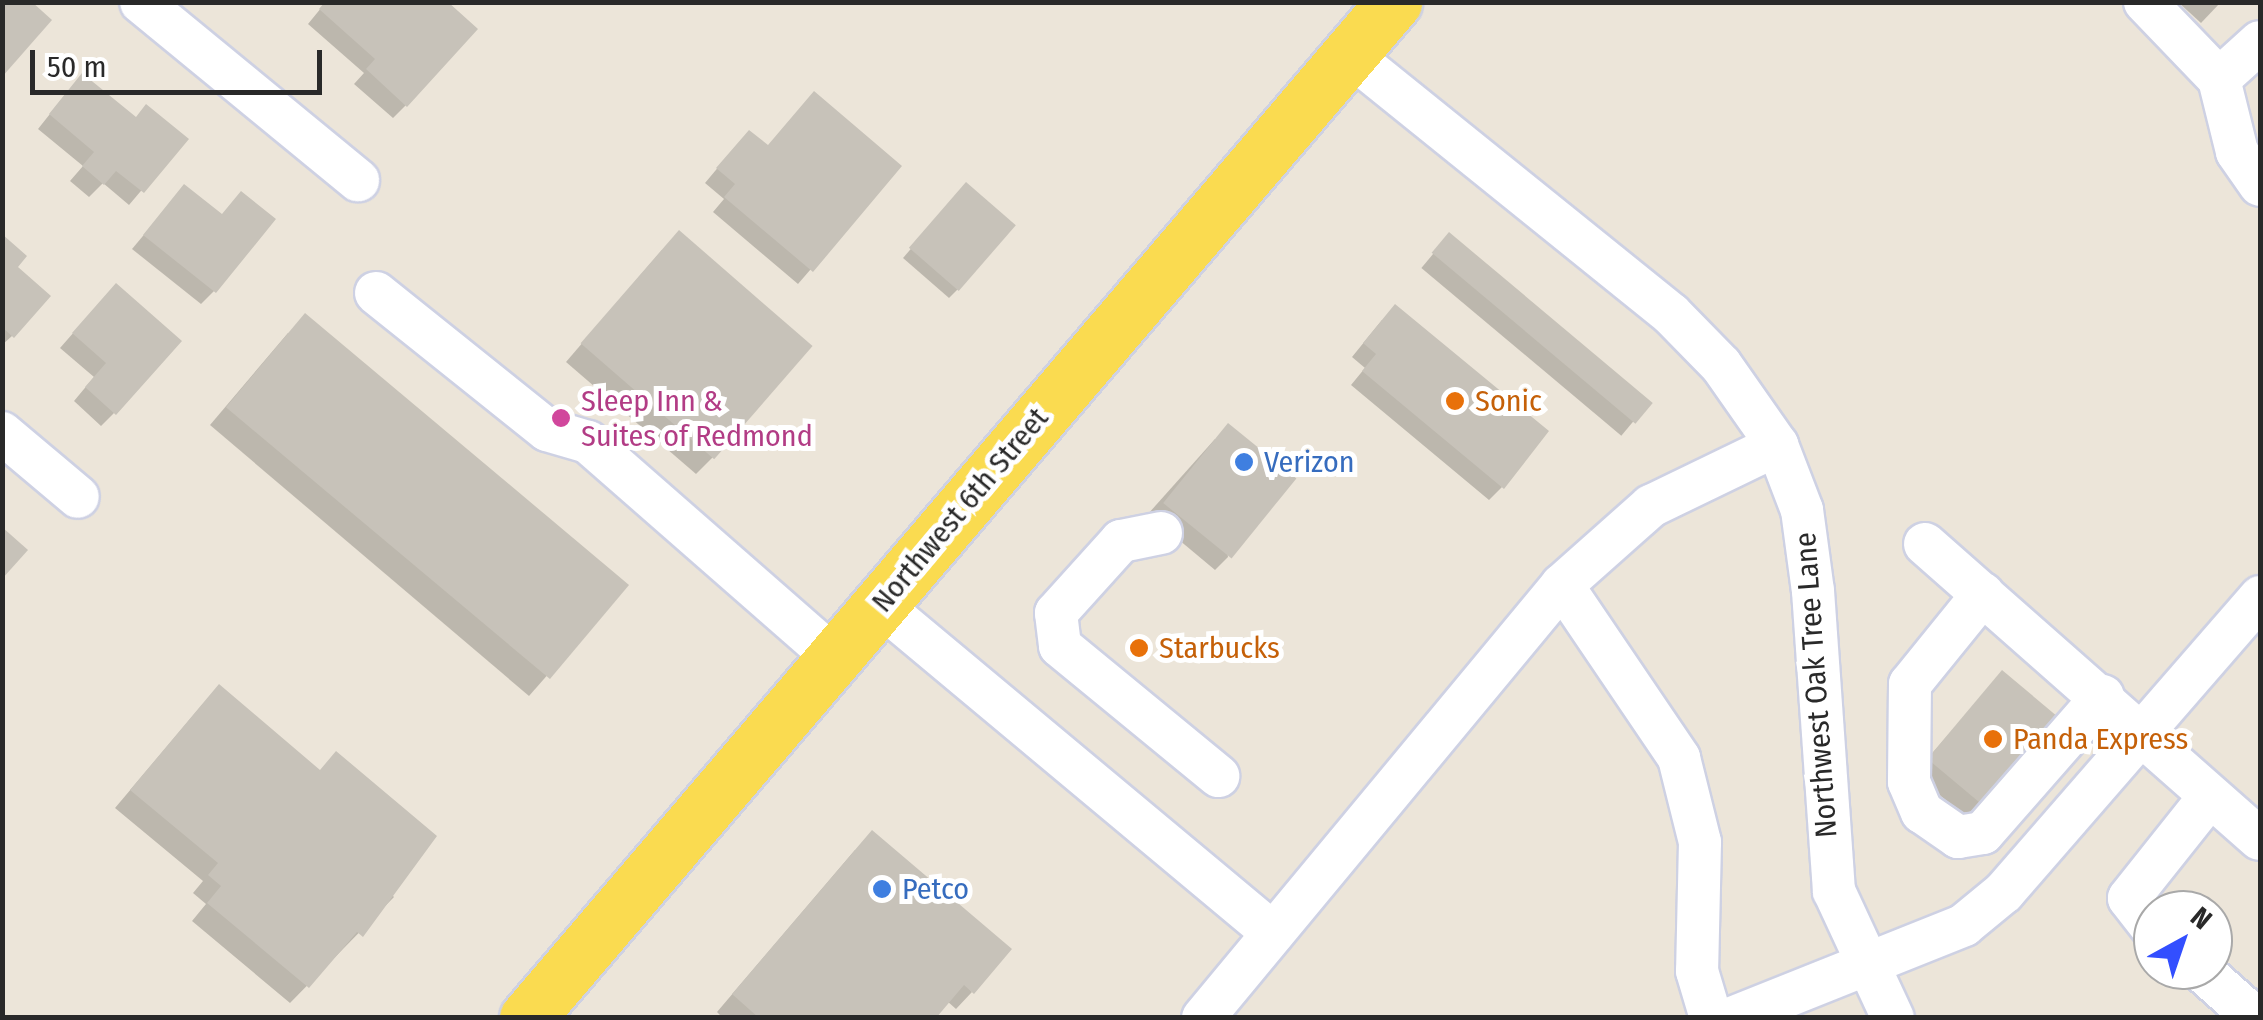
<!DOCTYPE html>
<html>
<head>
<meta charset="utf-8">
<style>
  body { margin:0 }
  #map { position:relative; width:2263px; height:1020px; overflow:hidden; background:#ece5d9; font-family:"Fira Sans Condensed",sans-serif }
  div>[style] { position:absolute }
  .shadow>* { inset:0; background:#0003; transform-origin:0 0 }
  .building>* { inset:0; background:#c7c2b9; transform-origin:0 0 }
  .roads { filter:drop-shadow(2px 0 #ced1e3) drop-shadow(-2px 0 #ced1e3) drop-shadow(0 2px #ced1e3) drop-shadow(0 -2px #ced1e3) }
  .minor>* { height:42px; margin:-21px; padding:0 21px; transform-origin:21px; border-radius:21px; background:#fff }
  .major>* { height:55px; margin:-27.5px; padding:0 27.5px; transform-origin:27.5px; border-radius:27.5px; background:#fadb50 }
  .dots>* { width:28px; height:28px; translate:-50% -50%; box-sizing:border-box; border:5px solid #fff; border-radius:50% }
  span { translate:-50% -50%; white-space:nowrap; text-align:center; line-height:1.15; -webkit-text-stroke:10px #fff; paint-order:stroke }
  .hotel-label { font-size:30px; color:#b23c85 }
  .left { translate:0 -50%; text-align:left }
  .food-label { font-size:30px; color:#c56008 }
  .shop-label { font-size:30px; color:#366cbe }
  .street-label { font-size:30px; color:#292929 }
  .frame { position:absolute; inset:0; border:5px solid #292929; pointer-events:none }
  .north { position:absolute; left:2133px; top:890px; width:100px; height:100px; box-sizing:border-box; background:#fff; border:2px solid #a9a9a9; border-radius:50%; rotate:40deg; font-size:28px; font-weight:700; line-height:40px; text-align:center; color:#292929 }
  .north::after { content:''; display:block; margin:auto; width:35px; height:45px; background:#334fff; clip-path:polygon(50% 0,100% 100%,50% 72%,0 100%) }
  .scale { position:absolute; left:30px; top:50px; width:292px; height:45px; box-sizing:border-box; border:5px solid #292929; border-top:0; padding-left:12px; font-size:30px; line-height:35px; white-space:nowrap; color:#292929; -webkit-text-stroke:8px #fff; paint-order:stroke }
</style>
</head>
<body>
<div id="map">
  <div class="shadow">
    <i style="clip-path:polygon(326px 2px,445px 2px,406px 105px,393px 118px,354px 84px,364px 73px,308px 24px)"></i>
    <i style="clip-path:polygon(2178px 2px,2221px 2px,2201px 23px)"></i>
    <i style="clip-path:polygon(69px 90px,185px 139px,129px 205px,103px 183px,89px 197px,70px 181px,83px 166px,38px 129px)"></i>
    <i style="clip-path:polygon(736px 146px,767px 148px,899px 167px,798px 284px,713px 212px,724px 199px,705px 183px)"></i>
    <i style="clip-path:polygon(184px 187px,221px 216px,214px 291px,201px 304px,132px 249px)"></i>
    <i style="clip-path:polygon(958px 194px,958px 289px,949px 298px,903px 258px)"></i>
    <i style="left:1449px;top:235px;width:261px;height:43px;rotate:40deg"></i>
    <i style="clip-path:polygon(2px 237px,14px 267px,12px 336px,2px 345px)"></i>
    <i style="clip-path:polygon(662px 250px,713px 457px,696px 474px,566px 362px)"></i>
    <i style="clip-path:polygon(103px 299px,114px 413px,101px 426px,74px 401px,94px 377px,60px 348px)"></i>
    <i style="clip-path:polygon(1382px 320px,1502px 487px,1489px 500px,1351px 385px,1365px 368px,1352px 357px)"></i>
    <i style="clip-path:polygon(288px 333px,624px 588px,529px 696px,210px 425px)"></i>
    <i style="clip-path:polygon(1215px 439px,1228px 557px,1215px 570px,1148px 514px)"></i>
    <i style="left:2002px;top:673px;width:72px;height:133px;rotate:41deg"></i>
    <i style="clip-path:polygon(202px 705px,394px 897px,290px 1003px,192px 921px,206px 904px,193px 893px,203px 881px,115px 808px)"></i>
    <i style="clip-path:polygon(855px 850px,972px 992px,956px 1009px,947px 1001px,933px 1018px,723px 1018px,717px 1012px)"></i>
  </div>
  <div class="building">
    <i style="clip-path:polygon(2px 2px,32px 2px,52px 20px,2px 77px)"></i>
    <i style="clip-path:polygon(325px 2px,448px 2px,478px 29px,407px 107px,366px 69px,375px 59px,319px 9px)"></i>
    <i style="clip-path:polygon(82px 73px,136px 117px,146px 104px,189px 139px,144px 193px,116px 171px,104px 185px,82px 166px,94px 152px,49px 114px)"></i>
    <i style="clip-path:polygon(814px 91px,902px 166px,813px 272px,724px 197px,735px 184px,716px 168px,749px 130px,768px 145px)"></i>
    <i style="left:966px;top:182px;width:66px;height:87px;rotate:41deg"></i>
    <i style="clip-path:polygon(184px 184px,222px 214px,241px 191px,276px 219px,216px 293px,143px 235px)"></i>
    <i style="left:679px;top:230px;width:177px;height:150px;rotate:41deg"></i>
    <i style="left:1449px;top:232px;width:266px;height:27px;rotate:40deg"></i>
    <i style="clip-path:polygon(2px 234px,27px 256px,18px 267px,51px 296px,14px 338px,2px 327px)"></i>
    <i style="clip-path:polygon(116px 283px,182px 341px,116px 415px,85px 387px,106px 363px,72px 333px)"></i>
    <i style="clip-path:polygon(1395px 304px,1549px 431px,1504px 489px,1362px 371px,1376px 354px,1363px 343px)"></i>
    <i style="left:305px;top:313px;width:423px;height:123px;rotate:40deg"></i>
    <i style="left:1228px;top:423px;width:88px;height:103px;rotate:39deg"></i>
    <i style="clip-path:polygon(2px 527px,28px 550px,2px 579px)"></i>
    <i style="left:2002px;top:670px;width:77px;height:116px;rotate:40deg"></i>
    <i style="clip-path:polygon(219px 684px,320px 770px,336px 751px,437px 836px,363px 937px,357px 932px,309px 988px,207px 903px,221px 886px,208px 875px,218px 863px,130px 790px)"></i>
    <i style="clip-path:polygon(872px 830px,1012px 949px,974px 994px,964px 985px,936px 1018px,759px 1018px,732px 994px)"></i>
  </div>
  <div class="roads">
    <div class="minor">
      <i style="left:141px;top:2px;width:281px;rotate:39.4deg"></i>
      <i style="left:2145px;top:2px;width:107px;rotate:46.1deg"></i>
      <i style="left:2219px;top:79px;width:75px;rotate:76.1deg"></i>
      <i style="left:2237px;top:152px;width:40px;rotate:55.1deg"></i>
      <i style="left:1350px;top:55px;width:412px;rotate:38.9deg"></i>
      <i style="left:1671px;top:314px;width:71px;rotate:45.6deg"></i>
      <i style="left:1721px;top:365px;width:98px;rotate:55deg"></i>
      <i style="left:1777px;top:445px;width:70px;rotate:69deg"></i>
      <i style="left:1802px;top:510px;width:82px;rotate:82.3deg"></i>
      <i style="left:1813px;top:591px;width:301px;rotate:86deg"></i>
      <i style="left:1834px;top:891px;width:140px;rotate:65.1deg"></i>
      <i style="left:2219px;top:79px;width:55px;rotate:-42.1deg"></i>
      <i style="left:376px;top:293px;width:219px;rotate:38.7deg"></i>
      <i style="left:547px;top:430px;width:43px;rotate:16.3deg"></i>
      <i style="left:588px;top:442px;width:328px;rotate:41.2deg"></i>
      <i style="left:2px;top:433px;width:99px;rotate:40.1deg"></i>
      <i style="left:1161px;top:533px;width:41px;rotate:168.7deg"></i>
      <i style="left:1121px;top:541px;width:97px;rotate:132.1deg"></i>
      <i style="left:1056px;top:613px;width:33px;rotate:83deg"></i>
      <i style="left:1060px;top:646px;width:205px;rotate:39.4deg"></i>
      <i style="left:1925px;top:544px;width:446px;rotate:41.4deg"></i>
      <i style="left:1562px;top:585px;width:209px;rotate:55.9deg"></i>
      <i style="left:1679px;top:758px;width:87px;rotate:76deg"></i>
      <i style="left:1700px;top:842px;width:129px;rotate:91.3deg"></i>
      <i style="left:1697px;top:971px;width:49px;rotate:73.4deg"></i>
      <i style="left:1983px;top:594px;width:116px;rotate:129deg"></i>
      <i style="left:1910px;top:684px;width:98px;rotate:90.6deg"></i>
      <i style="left:1909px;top:782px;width:33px;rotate:67deg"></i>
      <i style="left:1922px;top:812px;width:44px;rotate:34.8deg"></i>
      <i style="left:1958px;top:837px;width:25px;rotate:-9deg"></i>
      <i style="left:1983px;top:833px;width:182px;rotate:-48.8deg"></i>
      <i style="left:880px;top:605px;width:512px;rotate:39.85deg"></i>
      <i style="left:2153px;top:929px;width:39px;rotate:-128deg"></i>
      <i style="left:2129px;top:898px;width:130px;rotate:-51.5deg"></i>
      <i style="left:2201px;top:970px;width:72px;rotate:41.6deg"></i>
      <i style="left:1203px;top:1018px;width:562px;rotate:-50.34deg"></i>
      <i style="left:1562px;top:585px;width:119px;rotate:-41.6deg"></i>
      <i style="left:1651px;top:506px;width:140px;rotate:-25.8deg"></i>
      <i style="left:1732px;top:1018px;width:250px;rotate:-21.8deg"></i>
      <i style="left:1964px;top:925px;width:52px;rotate:-39.5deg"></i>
      <i style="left:2004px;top:892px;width:391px;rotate:-49deg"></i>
    </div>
    <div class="major">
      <i style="left:527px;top:1018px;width:1336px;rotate:-49.52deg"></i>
    </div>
  </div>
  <div class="dots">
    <i style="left:1455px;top:401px;background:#e8710a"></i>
    <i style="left:561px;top:418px;background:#d1479c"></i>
    <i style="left:1244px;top:462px;background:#3f7fe0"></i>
    <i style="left:1139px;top:648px;background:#e8710a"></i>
    <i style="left:1993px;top:739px;background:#e8710a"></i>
    <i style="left:882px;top:889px;background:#3f7fe0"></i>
  </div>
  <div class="hotel-label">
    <span class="left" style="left:581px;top:418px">Sleep Inn &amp;<br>Suites of Redmond</span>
  </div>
  <div class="food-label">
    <span class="left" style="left:1475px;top:401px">Sonic</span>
    <span class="left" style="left:1159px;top:648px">Starbucks</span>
    <span class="left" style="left:2013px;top:739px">Panda Express</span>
  </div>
  <div class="shop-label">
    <span class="left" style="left:1264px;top:462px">Verizon</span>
    <span class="left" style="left:902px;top:889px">Petco</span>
  </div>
  <div class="street-label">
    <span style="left:960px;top:510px;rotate:-50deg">Northwest 6th Street</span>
    <span style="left:1816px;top:685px;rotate:-94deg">Northwest Oak Tree Lane</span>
  </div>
  <div class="frame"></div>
  <div class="north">N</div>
  <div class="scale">50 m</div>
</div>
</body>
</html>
